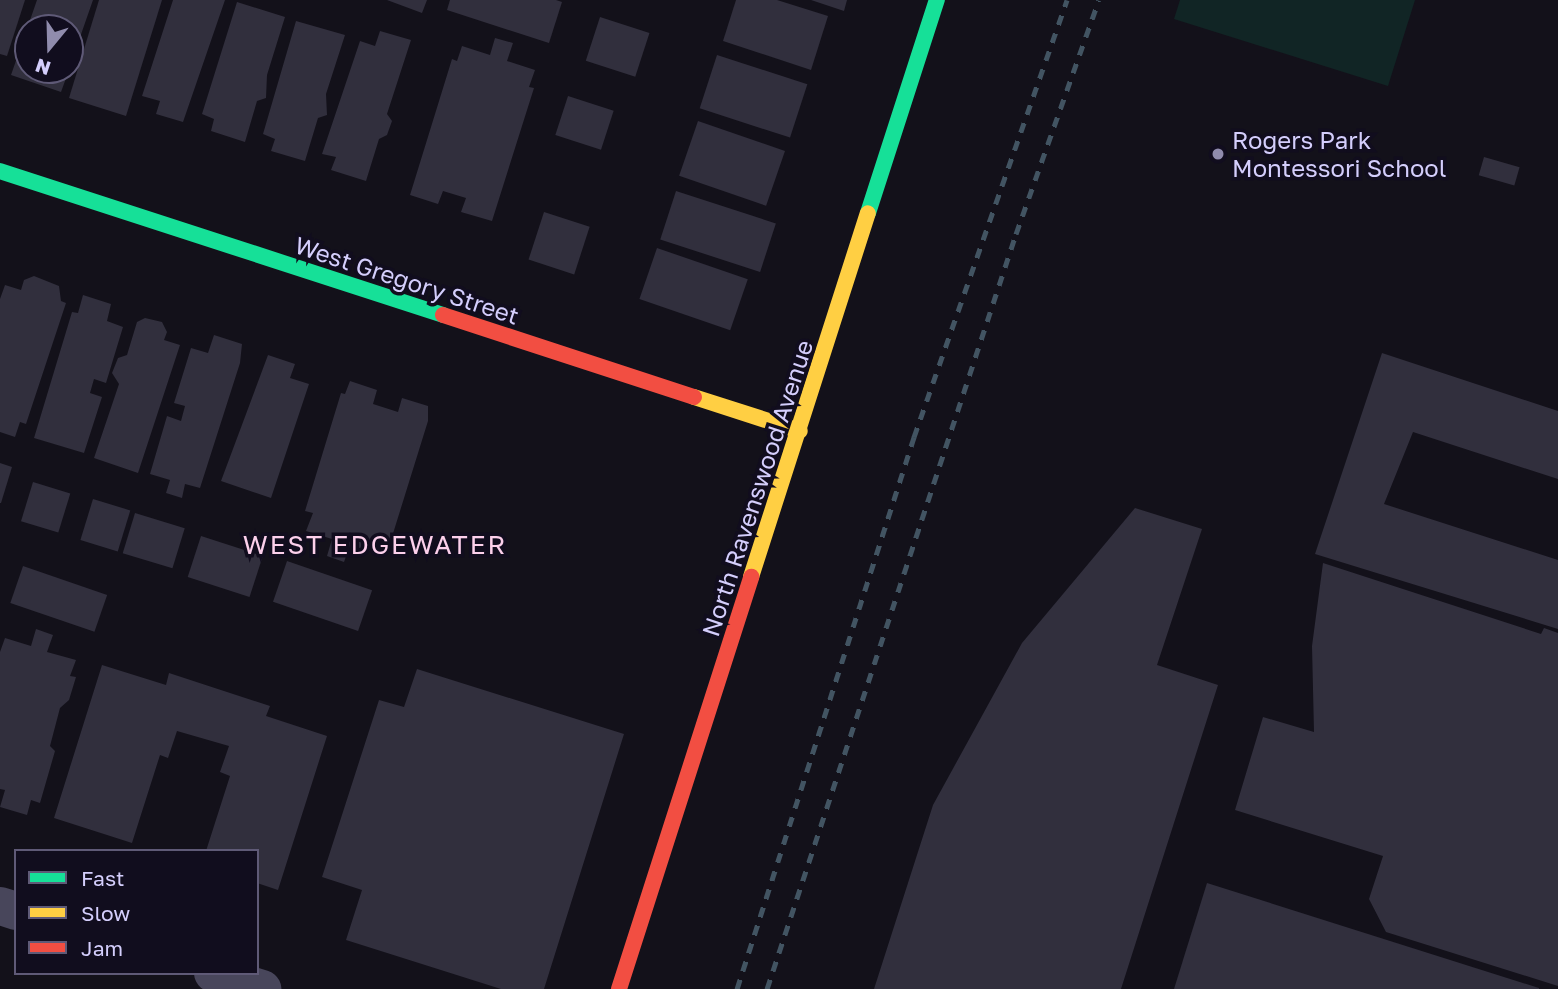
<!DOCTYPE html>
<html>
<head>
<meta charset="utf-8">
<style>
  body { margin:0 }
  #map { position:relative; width:1558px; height:989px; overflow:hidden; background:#13111a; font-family:"Golos Text",sans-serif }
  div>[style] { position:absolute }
  .green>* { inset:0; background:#112525 }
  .building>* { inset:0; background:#312f3d; transform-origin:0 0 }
  .street>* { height:38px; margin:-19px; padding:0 19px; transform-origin:19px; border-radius:19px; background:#48465b }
  .fast>* { height:16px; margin:-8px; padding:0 8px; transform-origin:8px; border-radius:8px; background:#16e098 }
  .slow>* { height:16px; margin:-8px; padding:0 8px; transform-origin:8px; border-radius:8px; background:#ffcf43 }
  .jam>* { height:16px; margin:-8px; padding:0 8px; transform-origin:8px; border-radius:8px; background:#f24e42 }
  .rail>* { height:5px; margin-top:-2.5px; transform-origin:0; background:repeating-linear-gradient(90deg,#425462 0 10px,transparent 0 19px) }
  .dots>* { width:19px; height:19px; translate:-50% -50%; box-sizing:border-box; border:4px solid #110d1e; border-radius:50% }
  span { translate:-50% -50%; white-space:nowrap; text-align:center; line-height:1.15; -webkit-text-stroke:7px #110d1e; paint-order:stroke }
  .poi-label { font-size:24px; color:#d4cefc }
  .left { translate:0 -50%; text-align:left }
  .street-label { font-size:24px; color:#d4cefc }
  .neighbourhood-label { font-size:26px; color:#fcd0eb; letter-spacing:2px }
  .legend { position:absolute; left:14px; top:849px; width:245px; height:126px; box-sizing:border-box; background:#110d1e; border:2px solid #5f5a77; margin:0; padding:9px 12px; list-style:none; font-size:21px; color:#d4cefc }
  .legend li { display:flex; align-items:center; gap:14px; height:35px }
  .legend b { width:35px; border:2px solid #5f5a77 }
  .north { position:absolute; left:14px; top:14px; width:70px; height:70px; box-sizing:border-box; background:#110d1e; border:2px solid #5f5a77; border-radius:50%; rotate:199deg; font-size:19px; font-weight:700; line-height:28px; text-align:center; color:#d4cefc }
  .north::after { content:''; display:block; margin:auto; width:24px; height:32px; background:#908cad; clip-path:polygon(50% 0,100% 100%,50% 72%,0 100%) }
</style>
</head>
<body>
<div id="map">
  <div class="green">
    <i style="clip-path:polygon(1180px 0,1415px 0,1388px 86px,1174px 19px)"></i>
  </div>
  <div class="building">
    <i style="clip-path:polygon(0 0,25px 0,7px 56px,0 54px)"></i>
    <i style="clip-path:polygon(37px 0,93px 0,70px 66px,70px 28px,28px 28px,28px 70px,69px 70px,61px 92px,11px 75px)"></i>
    <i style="clip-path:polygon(99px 0,162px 0,126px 116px,69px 98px)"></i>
    <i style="clip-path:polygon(173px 0,225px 0,183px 122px,156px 114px,160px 101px,142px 96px)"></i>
    <i style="clip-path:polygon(387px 0,427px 0,422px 13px)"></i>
    <i style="clip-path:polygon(450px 0,556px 0,562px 2px,549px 43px,447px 10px)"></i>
    <i style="clip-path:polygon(736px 0,777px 0,828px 16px,811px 70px,723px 41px)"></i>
    <i style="clip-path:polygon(811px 0,847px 0,844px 11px)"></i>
    <i style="clip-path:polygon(237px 2px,285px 17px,267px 75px,266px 98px,257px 101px,245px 142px,211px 131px,214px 119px,202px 114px)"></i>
    <i style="left:600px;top:17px;width:52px;height:46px;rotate:18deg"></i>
    <i style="clip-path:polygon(296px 21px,345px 35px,326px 94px,327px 115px,318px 118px,305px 161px,271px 151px,275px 139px,263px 134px)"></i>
    <i style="clip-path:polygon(380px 31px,411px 40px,387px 114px,392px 121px,387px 135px,379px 139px,366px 181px,331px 170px,336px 157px,322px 154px,360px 41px,375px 46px)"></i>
    <i style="clip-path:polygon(495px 38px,513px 43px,507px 61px,535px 70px,529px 87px,534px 88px,492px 221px,461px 212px,466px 198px,443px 191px,438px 204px,410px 195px,452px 59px,457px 61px,462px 46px,490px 55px)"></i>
    <i style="left:717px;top:55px;width:95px;height:56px;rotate:18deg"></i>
    <i style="left:568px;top:96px;width:48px;height:41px;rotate:18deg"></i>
    <i style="left:698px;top:121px;width:92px;height:58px;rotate:19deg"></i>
    <i style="left:1484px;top:157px;width:37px;height:19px;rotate:16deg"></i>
    <i style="left:676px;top:191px;width:105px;height:51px;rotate:18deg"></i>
    <i style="left:544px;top:212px;width:48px;height:50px;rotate:18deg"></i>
    <i style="left:657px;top:248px;width:96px;height:54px;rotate:19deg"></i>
    <i style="clip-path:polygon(34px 276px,59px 286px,61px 301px,66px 303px,26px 424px,20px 422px,15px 437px,0 432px,0 299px,5px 285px,21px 290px,24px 280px)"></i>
    <i style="clip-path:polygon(83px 295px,111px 304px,107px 321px,123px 327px,106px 383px,94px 379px,90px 393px,102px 397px,84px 453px,34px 438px,72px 312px,78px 313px)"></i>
    <i style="clip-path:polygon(145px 318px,162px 322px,167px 332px,164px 340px,180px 345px,138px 473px,94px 458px,119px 384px,112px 373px,118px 358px,127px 355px,137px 322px)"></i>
    <i style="clip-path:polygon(214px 335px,242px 344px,240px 363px,200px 488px,185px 484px,182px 498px,166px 493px,170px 480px,150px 474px,167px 416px,181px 421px,185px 406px,174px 403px,191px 348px,208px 353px)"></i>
    <i style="clip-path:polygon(1382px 353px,1558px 411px,1558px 479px,1413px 432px,1384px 504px,1558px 560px,1558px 629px,1315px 554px)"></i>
    <i style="clip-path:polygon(268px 355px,295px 364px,290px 378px,309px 384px,271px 498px,221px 481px)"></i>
    <i style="clip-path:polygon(350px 381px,377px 390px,373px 404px,398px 412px,402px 398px,428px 406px,428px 421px,391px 540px,382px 537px,377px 553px,350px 545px,344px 562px,327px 556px,332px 539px,306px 531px,313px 513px,305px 511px,341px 393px,345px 394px)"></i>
    <i style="clip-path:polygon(0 463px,12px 467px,1px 503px,0 503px)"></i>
    <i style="left:33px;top:482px;width:39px;height:41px;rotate:17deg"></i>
    <i style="left:93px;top:499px;width:39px;height:43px;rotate:17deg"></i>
    <i style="clip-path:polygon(1135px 508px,1202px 529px,1157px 665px,1218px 685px,1121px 989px,874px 989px,933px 805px,1022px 643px)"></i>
    <i style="left:135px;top:513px;width:52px;height:42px;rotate:17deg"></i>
    <i style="left:201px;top:536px;width:65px;height:43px;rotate:18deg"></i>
    <i style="left:287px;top:561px;width:90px;height:43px;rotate:19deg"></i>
    <i style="clip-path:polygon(1323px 563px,1541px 634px,1544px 628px,1558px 633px,1558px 986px,1386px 932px,1369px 899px,1383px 856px,1235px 810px,1263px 717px,1314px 732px,1312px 646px)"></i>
    <i style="left:23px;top:566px;width:89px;height:39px;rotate:19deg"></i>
    <i style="clip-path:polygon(36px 629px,53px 635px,47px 652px,76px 660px,70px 676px,76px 677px,69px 700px,60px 708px,50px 746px,55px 751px,40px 803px,31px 800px,27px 815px,0 807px,5px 790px,0 789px,0 652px,5px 638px,31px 646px)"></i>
    <i style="clip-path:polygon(102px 665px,166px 685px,169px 673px,270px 706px,266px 716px,327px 736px,278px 890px,257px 883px,257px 851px,206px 851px,230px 776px,220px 772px,229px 746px,177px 731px,168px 758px,160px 755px,132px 843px,54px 818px)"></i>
    <i style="clip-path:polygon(417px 669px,624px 734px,544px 989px,501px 989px,346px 940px,362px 890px,322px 877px,379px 700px,404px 707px)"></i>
    <i style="clip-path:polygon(1207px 883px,1539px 988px,1539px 989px,1174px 989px)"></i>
  </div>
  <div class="street">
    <i style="left:0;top:906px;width:17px;rotate:17deg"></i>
    <i style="left:213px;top:973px;width:52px;rotate:18.1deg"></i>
  </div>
  <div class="fast">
    <i style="left:0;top:171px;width:466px;rotate:18deg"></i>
    <i style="left:868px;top:213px;width:224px;rotate:-72.1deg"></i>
  </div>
  <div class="slow">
    <i style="left:694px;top:397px;width:111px;rotate:17.8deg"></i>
    <i style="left:751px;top:577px;width:382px;rotate:-72.2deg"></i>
  </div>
  <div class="jam">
    <i style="left:443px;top:315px;width:264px;rotate:18.1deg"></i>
    <i style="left:619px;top:989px;width:433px;rotate:-72.2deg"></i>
  </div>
  <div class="rail">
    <i style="left:737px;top:989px;width:580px;rotate:-72.22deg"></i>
    <i style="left:914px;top:437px;width:463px;rotate:-70.7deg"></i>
    <i style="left:767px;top:989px;width:795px;rotate:-71.75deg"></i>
    <i style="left:1016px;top:234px;width:248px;rotate:-70.5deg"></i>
  </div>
  <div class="dots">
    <i style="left:1218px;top:154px;background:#908cad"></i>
  </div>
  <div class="poi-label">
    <span class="left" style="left:1232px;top:154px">Rogers Park<br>Montessori School</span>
  </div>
  <div class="street-label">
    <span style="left:407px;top:280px;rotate:18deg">West Gregory Street</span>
    <span style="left:757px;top:488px;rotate:-72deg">North Ravenswood Avenue</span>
  </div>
  <div class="neighbourhood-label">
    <span style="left:375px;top:545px">WEST EDGEWATER</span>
  </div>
  <ul class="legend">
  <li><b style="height:9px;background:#16e098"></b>Fast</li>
  <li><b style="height:9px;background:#ffcf43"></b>Slow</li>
  <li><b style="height:9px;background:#f24e42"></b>Jam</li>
  </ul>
  <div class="north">N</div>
</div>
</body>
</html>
